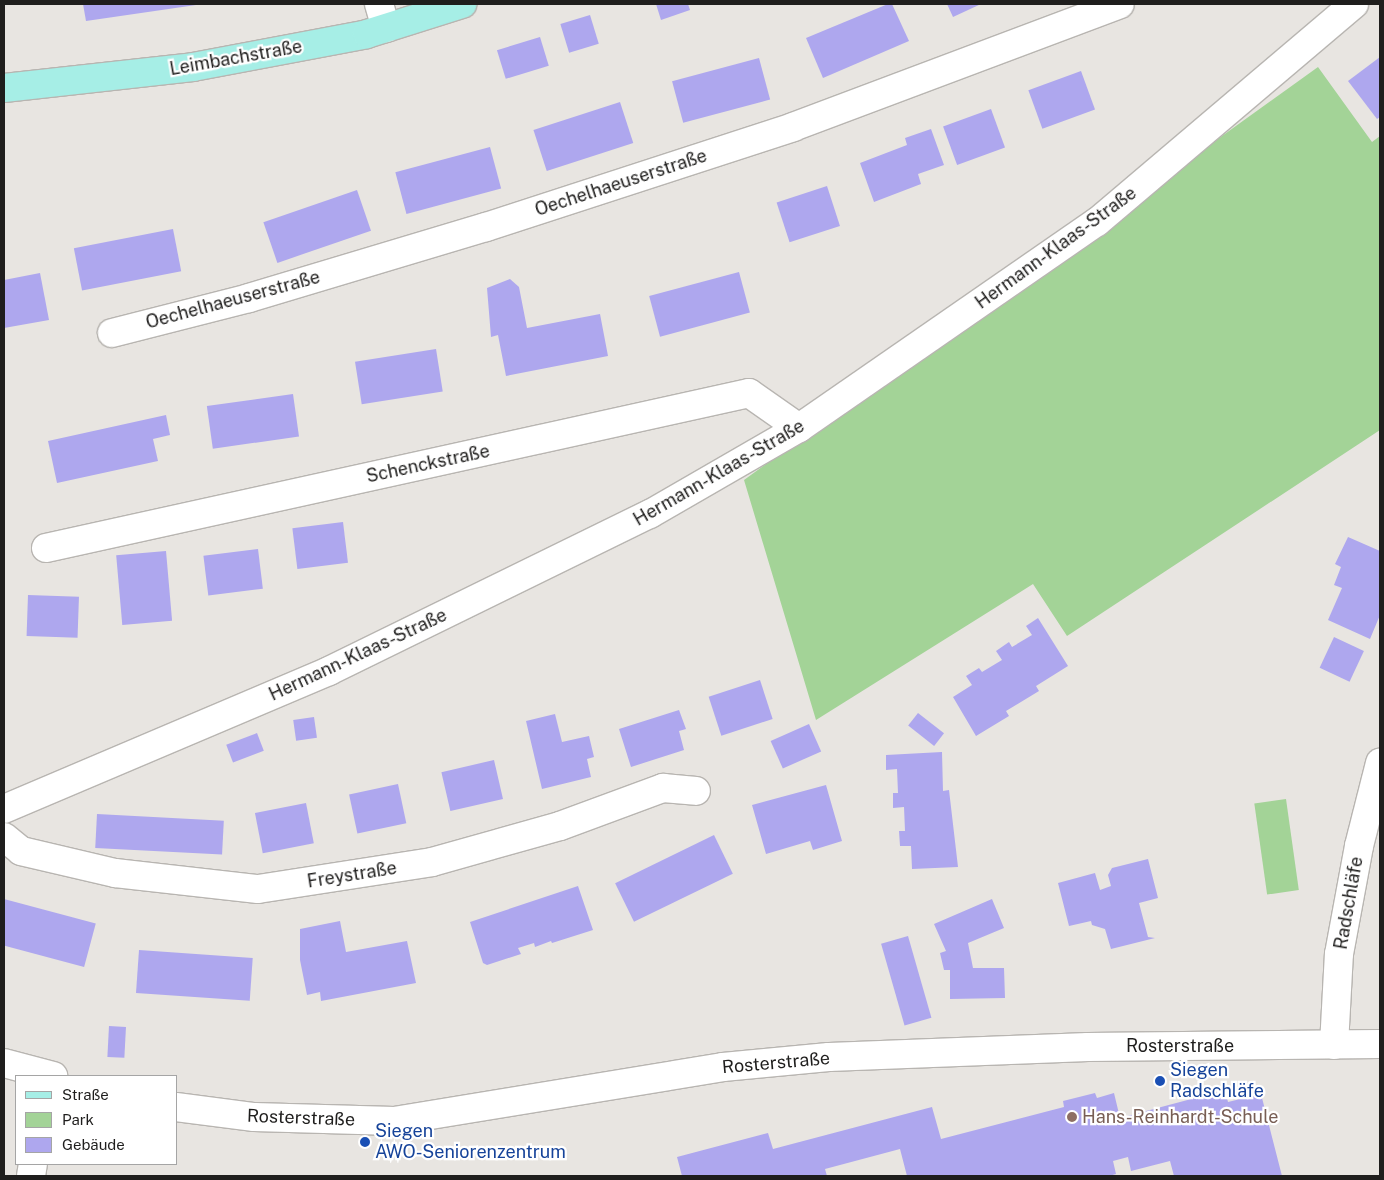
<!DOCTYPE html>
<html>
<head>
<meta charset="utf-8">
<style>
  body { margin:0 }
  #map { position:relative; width:1384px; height:1180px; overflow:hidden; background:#e8e5e1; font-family:"Public Sans",sans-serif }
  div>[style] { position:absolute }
  .green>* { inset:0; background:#a3d397; transform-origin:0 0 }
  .building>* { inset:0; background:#aea7ee; transform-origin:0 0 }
  .roads { filter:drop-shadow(1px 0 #b8b5b1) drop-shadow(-1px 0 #b8b5b1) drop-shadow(0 1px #b8b5b1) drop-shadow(0 -1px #b8b5b1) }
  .minor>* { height:28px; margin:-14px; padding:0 14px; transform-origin:14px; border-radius:14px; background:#fff }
  .major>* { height:28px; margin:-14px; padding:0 14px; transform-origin:14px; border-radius:14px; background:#a6eee6 }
  .dots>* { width:14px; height:14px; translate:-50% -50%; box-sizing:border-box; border:2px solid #fff; border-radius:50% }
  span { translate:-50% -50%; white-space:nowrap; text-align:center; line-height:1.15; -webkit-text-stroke:4.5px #fff; paint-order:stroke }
  .street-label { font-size:18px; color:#1f1e1d }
  .transit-label { font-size:18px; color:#164399 }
  .left { translate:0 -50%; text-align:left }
  .education-label { font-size:18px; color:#785e54 }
  .frame { position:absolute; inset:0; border:5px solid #1f1e1d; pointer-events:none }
  .legend { position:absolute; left:15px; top:1075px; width:162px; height:90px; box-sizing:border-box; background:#fff; border:1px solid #a5a5a5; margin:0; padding:6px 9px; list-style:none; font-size:15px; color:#1f1e1d }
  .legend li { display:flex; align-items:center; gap:10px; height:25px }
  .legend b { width:25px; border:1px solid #a5a5a5 }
</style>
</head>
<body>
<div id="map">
  <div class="green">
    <i style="clip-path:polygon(1318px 67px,1372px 142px,1380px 136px,1380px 430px,1067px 636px,1033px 584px,816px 720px,744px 480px)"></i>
    <i style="left:1286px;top:799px;width:92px;height:32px;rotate:82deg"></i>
  </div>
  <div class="building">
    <i style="clip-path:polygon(83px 4px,196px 4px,196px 5px,86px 21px)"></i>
    <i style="clip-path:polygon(656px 4px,688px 4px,690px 10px,661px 20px)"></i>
    <i style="clip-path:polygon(888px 4px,892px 4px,909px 41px,823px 78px,806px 38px)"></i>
    <i style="clip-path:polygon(947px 4px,981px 4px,953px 17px)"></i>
    <i style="left:590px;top:15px;width:30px;height:31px;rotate:73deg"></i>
    <i style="left:540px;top:37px;width:30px;height:45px;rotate:73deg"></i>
    <i style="clip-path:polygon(1380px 57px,1380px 117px,1377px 119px,1348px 81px)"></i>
    <i style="left:759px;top:58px;width:43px;height:90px;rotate:75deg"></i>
    <i style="left:1081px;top:71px;width:41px;height:56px;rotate:70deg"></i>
    <i style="left:620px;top:102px;width:43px;height:91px;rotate:72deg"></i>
    <i style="left:991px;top:109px;width:41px;height:51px;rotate:70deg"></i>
    <i style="clip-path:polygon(931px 129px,944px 165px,918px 174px,921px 184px,874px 202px,860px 163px,907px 145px,905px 138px)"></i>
    <i style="left:490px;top:147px;width:43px;height:98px;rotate:75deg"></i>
    <i style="left:827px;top:186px;width:42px;height:53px;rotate:72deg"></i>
    <i style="left:357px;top:190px;width:43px;height:99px;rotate:71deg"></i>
    <i style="left:173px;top:229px;width:43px;height:101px;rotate:79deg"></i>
    <i style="left:739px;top:272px;width:42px;height:93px;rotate:75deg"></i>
    <i style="clip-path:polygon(40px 273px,49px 320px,4px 328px,4px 280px)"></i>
    <i style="clip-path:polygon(510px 279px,519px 287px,527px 328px,600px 314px,608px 356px,506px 376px,498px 335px,491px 337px,487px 288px)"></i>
    <i style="left:436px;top:349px;width:43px;height:82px;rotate:81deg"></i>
    <i style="left:293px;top:394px;width:43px;height:87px;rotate:82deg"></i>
    <i style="clip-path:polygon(166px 415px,170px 435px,153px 439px,158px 461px,57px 483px,48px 441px)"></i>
    <i style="left:343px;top:522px;width:41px;height:51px;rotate:83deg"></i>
    <i style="clip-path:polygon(1348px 537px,1380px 551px,1380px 615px,1370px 639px,1328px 620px,1342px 588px,1334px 585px,1341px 567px,1335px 564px)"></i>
    <i style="left:258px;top:549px;width:40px;height:55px;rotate:83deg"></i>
    <i style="left:166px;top:551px;width:70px;height:50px;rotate:85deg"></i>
    <i style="left:28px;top:595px;width:51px;height:41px;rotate:2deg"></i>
    <i style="clip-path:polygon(1038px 618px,1068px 666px,1036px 686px,1039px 691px,1006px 711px,1009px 716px,976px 736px,953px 697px,972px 685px,966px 676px,979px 668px,982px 672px,1002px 660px,996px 651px,1009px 642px,1012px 647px,1032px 635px,1026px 626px)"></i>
    <i style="left:1334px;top:637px;width:33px;height:34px;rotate:25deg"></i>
    <i style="left:760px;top:680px;width:41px;height:54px;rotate:72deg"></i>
    <i style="clip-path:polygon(679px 710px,686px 729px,679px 731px,684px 750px,631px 767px,619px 729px)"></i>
    <i style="left:918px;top:713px;width:33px;height:16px;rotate:38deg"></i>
    <i style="clip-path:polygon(555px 714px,562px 742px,589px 736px,594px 757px,587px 759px,591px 777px,542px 789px,526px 721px)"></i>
    <i style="left:314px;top:717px;width:21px;height:21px;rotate:82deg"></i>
    <i style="left:809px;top:724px;width:30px;height:42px;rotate:66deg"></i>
    <i style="left:257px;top:733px;width:19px;height:33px;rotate:69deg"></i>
    <i style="clip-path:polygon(942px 752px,943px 791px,949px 790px,958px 867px,912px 869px,911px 846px,900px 846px,899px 831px,905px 831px,904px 807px,893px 808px,893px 793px,898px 793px,897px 769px,886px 770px,886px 755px)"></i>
    <i style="left:494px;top:760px;width:40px;height:54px;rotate:77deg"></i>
    <i style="left:398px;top:784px;width:40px;height:50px;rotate:78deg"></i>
    <i style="clip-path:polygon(826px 785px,842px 841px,813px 850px,810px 841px,766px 854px,752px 805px)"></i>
    <i style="left:306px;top:803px;width:41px;height:52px;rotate:79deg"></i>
    <i style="left:97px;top:814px;width:127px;height:34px;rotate:3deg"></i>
    <i style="left:714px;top:835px;width:43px;height:110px;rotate:64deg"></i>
    <i style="clip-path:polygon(1148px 859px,1158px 898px,1139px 903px,1148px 937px,1155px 938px,1111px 949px,1105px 929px,1092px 925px,1091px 921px,1069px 926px,1058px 883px,1095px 873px,1100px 890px,1111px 886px,1108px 875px,1112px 868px)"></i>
    <i style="clip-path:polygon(578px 886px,593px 930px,552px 943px,551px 941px,535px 947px,534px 943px,518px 948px,521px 954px,487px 965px,483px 963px,470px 922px)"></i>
    <i style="left:4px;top:899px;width:95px;height:45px;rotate:15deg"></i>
    <i style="clip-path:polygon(992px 899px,1004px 928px,968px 943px,973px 968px,1004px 968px,1005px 998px,950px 999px,950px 970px,944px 970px,940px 953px,946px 951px,934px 924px)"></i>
    <i style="clip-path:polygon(340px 921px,346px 952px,407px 941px,416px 983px,321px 1001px,320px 992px,307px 995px,300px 960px,300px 929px)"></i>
    <i style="left:908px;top:936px;width:85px;height:28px;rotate:74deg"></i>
    <i style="left:139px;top:950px;width:114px;height:43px;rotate:4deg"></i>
    <i style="left:109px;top:1026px;width:17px;height:31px;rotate:3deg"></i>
    <i style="clip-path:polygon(1225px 1090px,1228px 1102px,1261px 1094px,1282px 1176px,1174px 1176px,1170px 1161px,1131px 1171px,1128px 1157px,1113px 1161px,1116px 1174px,1109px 1176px,907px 1176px,900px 1149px,825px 1169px,827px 1176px,682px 1176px,677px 1157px,768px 1133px,773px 1149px,932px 1107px,941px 1139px,1064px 1107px,1063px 1101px,1095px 1093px,1097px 1098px,1114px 1093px,1120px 1118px)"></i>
  </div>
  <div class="roads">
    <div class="minor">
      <i style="left:379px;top:4px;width:25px;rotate:74deg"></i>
      <i style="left:112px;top:333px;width:141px;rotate:-14.3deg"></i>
      <i style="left:249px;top:298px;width:247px;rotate:-16.7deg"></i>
      <i style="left:486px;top:227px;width:323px;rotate:-18deg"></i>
      <i style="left:793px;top:127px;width:349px;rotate:-20.6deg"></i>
      <i style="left:46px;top:548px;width:720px;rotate:-12.43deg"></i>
      <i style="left:749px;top:393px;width:61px;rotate:35deg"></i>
      <i style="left:4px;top:809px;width:353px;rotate:-23deg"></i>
      <i style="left:329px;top:671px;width:357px;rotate:-26.1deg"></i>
      <i style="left:650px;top:514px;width:172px;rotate:-30deg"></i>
      <i style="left:799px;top:428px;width:362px;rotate:-34.7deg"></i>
      <i style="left:1097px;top:222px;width:337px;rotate:-40.3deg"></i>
      <i style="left:4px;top:837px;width:22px;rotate:39deg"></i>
      <i style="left:21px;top:851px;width:97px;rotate:13.2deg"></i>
      <i style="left:115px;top:873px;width:144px;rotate:6.4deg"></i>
      <i style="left:258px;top:889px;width:176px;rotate:-8.8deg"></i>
      <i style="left:432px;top:862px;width:133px;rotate:-15.7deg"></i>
      <i style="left:560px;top:826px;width:110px;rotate:-20.3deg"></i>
      <i style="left:663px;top:788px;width:33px;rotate:5deg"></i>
      <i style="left:1334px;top:1045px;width:91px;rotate:-86.9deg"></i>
      <i style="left:1339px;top:954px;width:110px;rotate:-79.5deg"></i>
      <i style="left:1359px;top:846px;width:86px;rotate:-75.8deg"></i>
      <i style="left:4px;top:1063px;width:51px;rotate:14.9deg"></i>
      <i style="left:176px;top:1107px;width:79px;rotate:7.3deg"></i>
      <i style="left:254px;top:1117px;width:140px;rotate:1.6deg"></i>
      <i style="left:394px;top:1121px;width:333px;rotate:-9.3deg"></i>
      <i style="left:723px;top:1067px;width:106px;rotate:-5.4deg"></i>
      <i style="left:829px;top:1057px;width:259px;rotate:-2.2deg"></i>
      <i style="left:1088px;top:1047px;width:292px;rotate:-0.6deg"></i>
      <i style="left:31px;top:1176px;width:12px;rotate:-81deg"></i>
    </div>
    <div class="major">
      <i style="left:4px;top:88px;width:190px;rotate:-6.3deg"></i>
      <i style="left:193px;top:67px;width:177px;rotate:-10.7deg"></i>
      <i style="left:367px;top:34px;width:100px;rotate:-17.5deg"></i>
    </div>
  </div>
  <div class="dots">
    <i style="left:1160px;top:1081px;background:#1a4fb4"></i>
    <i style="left:1072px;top:1117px;background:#8d6e63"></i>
    <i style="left:365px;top:1142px;background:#1a4fb4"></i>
  </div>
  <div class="street-label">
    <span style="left:236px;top:58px;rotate:-10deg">Leimbachstraße</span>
    <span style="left:621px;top:183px;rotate:-18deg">Oechelhaeuserstraße</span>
    <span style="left:1056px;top:248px;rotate:-36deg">Hermann-Klaas-Straße</span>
    <span style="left:233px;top:300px;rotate:-15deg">Oechelhaeuserstraße</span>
    <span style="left:428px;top:464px;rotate:-12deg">Schenckstraße</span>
    <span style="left:719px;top:473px;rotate:-30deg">Hermann-Klaas-Straße</span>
    <span style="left:358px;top:655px;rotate:-25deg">Hermann-Klaas-Straße</span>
    <span style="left:352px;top:875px;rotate:-9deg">Freystraße</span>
    <span style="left:1349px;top:903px;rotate:-80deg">Radschläfe</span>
    <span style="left:1180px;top:1046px">Rosterstraße</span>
    <span style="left:776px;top:1063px;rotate:-5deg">Rosterstraße</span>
    <span style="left:301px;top:1118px;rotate:2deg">Rosterstraße</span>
  </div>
  <div class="transit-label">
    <span class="left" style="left:1170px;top:1081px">Siegen<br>Radschläfe</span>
    <span class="left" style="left:375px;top:1142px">Siegen<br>AWO-Seniorenzentrum</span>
  </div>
  <div class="education-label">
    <span class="left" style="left:1082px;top:1117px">Hans-Reinhardt-Schule</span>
  </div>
  <div class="frame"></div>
  <ul class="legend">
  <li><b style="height:6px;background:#a6eee6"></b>Straße</li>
  <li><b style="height:14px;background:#a3d397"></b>Park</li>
  <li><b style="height:14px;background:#aea7ee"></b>Gebäude</li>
  </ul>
</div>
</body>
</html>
